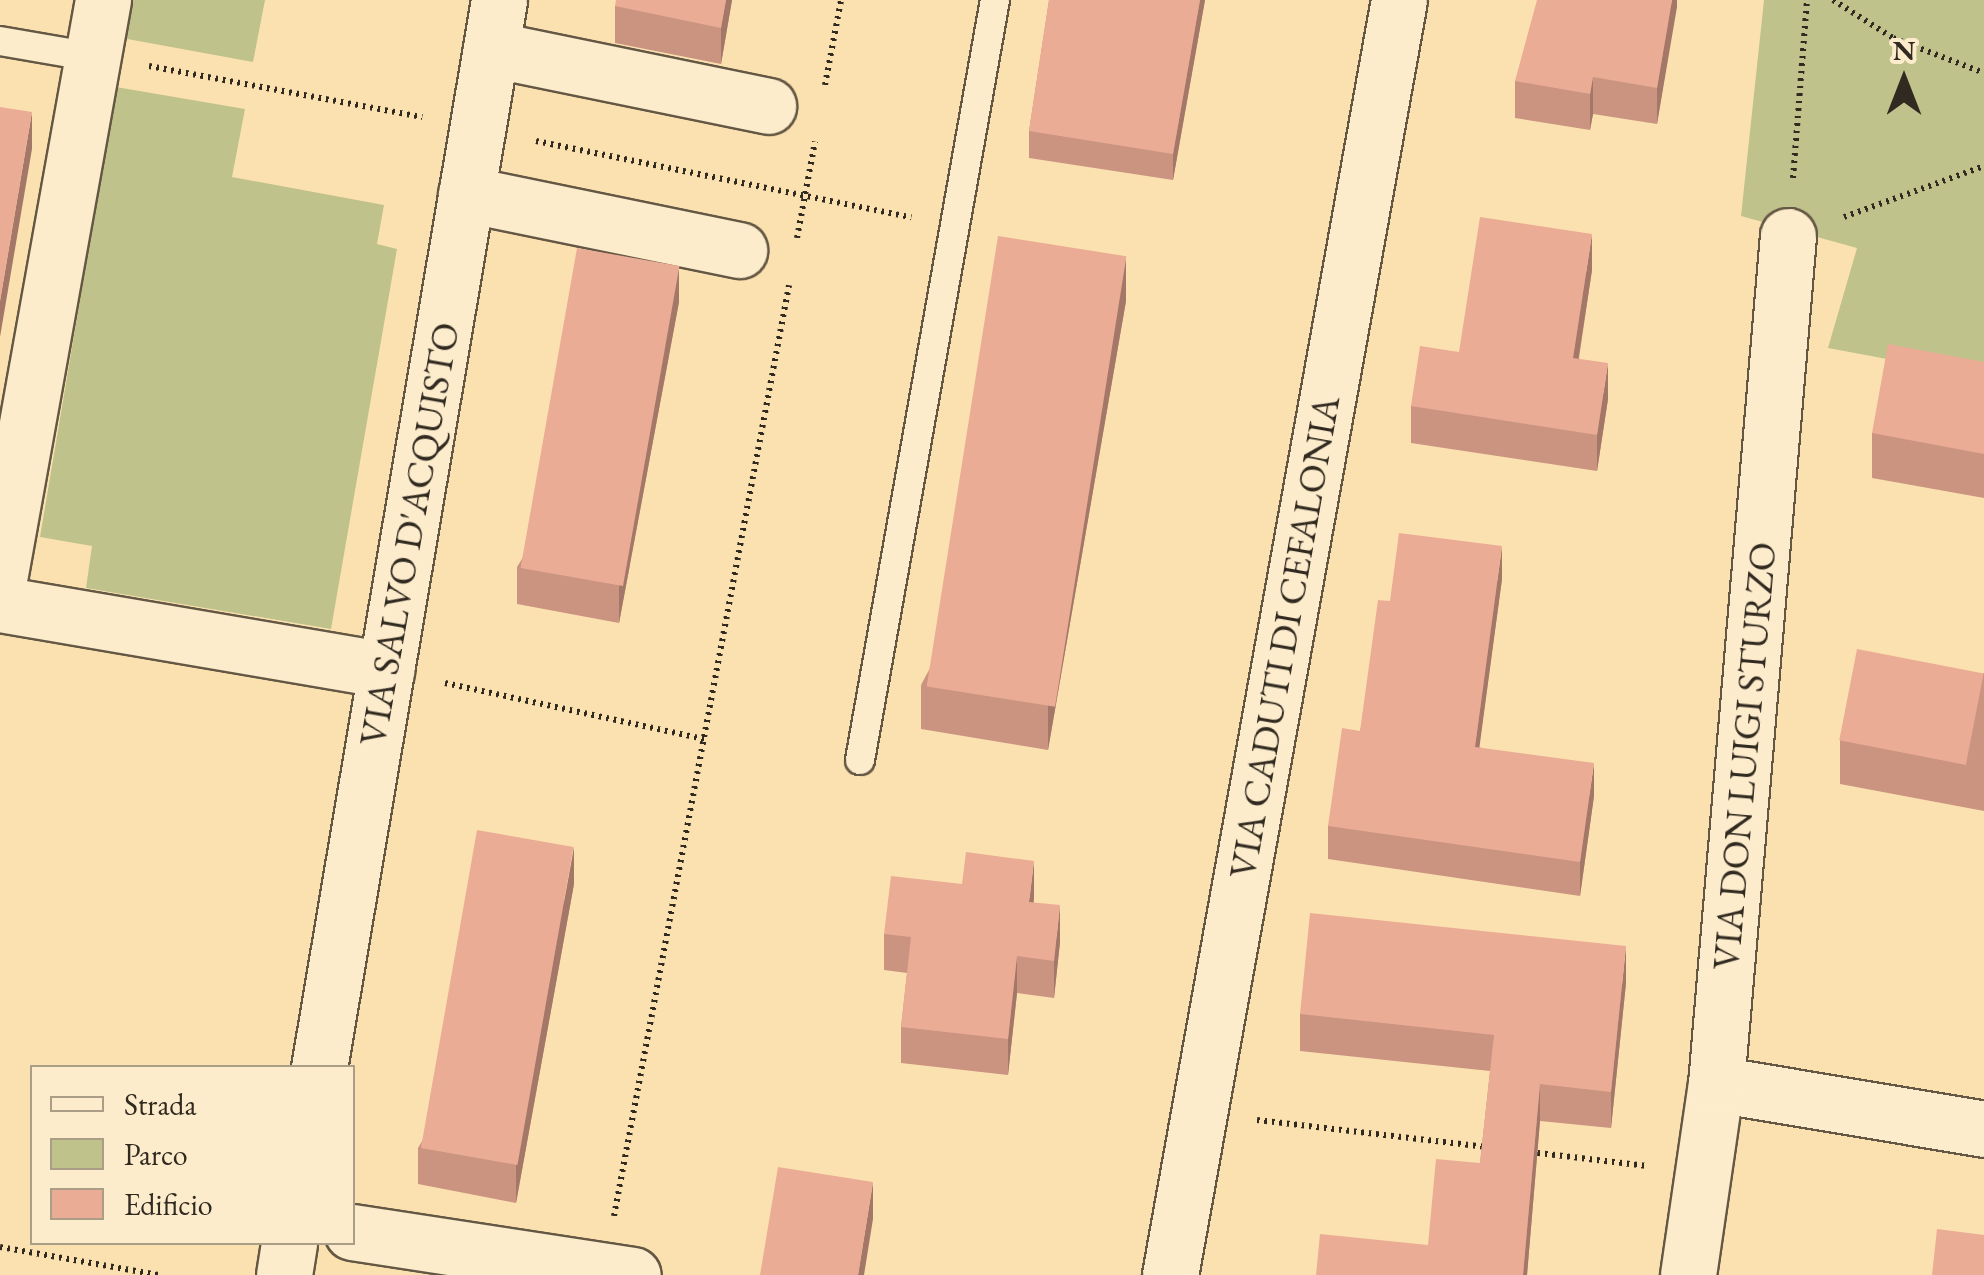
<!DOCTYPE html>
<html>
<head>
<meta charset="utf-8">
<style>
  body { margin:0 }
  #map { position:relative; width:1984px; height:1275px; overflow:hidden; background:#fce1b0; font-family:"EB Garamond",serif }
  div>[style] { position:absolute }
  .green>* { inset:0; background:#c0c28b }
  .path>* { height:6px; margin-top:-3px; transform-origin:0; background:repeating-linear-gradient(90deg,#312a20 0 2.5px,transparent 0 7.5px) }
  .roads { filter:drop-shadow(2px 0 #645844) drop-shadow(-2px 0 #645844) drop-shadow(0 2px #645844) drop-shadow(0 -2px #645844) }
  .service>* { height:28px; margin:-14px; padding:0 14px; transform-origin:14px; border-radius:14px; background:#fdeccc }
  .minor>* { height:55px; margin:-27.5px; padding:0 27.5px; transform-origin:27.5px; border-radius:27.5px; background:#fdeccc }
  .tertiary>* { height:55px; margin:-27.5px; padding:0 27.5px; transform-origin:27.5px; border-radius:27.5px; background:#fdeccc }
  .wall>* { inset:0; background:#ca9480 }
  .shaded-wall>* { inset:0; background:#a47868 }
  .building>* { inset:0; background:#ebac95; transform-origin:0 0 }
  span { translate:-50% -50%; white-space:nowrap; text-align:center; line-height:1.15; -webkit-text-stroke:8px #fdeccc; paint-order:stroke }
  .street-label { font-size:38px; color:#312a20 }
  .legend { position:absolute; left:30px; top:1065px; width:325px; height:180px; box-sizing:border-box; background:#fdeccc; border:2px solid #ab9e87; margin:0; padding:12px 18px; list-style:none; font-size:30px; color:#312a20 }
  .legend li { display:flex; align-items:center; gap:20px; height:50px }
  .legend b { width:50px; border:2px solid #ab9e87 }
  .north { position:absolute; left:1854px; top:30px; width:100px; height:100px; -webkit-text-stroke:8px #fdeccc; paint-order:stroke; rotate:0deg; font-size:28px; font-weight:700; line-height:40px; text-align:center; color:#312a20 }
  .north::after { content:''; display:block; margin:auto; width:35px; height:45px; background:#312a20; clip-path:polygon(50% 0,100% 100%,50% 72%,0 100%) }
</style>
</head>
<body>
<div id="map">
  <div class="green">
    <i style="clip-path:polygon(128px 0,265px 0,253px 62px,122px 38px)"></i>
    <i style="clip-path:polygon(1764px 0,1984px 0,1984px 377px,1828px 348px,1857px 248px,1741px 216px)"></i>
    <i style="clip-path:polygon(116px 87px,245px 109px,232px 177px,384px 205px,377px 244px,397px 249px,331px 629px,86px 588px,92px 546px,40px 537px)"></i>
  </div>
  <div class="path">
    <i style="left:1833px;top:0;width:71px;rotate:32.3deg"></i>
    <i style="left:1893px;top:38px;width:97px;rotate:21deg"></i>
    <i style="left:149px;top:66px;width:278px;rotate:10.6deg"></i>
    <i style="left:825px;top:85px;width:86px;rotate:-79.3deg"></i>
    <i style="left:536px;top:141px;width:383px;rotate:11.5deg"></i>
    <i style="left:1793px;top:178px;width:179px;rotate:-85.5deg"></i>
    <i style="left:1844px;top:217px;width:149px;rotate:-20deg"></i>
    <i style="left:797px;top:238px;width:98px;rotate:-79.4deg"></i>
    <i style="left:445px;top:683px;width:269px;rotate:12.2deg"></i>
    <i style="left:1257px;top:1120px;width:233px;rotate:6.7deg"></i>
    <i style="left:1530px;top:1152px;width:118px;rotate:6.8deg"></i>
    <i style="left:614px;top:1216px;width:947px;rotate:-79.35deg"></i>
    <i style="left:0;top:1247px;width:161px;rotate:10deg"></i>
  </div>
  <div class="roads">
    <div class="service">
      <i style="left:0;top:41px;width:94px;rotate:9.8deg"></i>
      <i style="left:860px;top:760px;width:772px;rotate:-79.93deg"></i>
    </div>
    <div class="minor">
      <i style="left:491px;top:49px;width:283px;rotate:11.6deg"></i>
      <i style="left:466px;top:194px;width:279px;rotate:11.6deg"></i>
      <i style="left:0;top:574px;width:583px;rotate:-79.83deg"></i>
      <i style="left:0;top:604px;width:392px;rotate:9.7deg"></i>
      <i style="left:319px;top:1068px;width:1083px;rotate:-80.43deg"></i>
      <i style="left:1716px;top:1084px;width:272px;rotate:9.5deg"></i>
      <i style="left:352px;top:1232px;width:284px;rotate:8.7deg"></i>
      <i style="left:284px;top:1275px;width:33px;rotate:-81deg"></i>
      <i style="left:1688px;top:1275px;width:193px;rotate:-81.7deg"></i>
      <i style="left:1716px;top:1084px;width:851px;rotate:-85.15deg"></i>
    </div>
    <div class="tertiary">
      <i style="left:1170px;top:1275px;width:1295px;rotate:-79.82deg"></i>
    </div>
  </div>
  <div class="wall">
    <i style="clip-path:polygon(732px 0,721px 64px,615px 43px,615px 6px)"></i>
    <i style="clip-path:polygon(1049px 0,1205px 0,1173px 180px,1029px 158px,1029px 131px)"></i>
    <i style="clip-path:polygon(1677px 0,1657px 124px,1593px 114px,1590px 130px,1515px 118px,1515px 81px)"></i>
    <i style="clip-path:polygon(1592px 270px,1579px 358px,1608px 399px,1597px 471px,1411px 443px,1411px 406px,1459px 352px)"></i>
    <i style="clip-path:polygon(1126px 301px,1048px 750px,921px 729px,921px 685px)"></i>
    <i style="clip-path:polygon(679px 302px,619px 623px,517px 604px,517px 567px)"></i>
    <i style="clip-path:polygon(1984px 362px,1984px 498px,1872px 478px,1872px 433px)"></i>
    <i style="clip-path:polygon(1502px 579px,1479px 747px,1594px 796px,1580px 896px,1328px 859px,1328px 826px,1360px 731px,1390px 601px)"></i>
    <i style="clip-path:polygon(1984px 673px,1984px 811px,1840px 784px,1840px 740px)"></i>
    <i style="clip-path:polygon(574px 884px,516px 1203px,418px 1184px,418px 1148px)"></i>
    <i style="clip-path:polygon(1034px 897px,1034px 903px,1060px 942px,1054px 998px,1017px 993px,1008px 1075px,901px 1063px,901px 1027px,907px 973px,884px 970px,884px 934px)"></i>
    <i style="clip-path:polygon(1626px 983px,1611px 1128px,1540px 1121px,1527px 1275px,1316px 1275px,1428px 1245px,1480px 1163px,1490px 1071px,1300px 1051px,1300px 1014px)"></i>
  </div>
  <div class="shaded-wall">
    <i style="clip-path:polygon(726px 0,732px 0,721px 64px,721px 28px)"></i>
    <i style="clip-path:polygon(1200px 0,1205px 0,1173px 180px,1173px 154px)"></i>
    <i style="clip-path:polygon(1672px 0,1677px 0,1677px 7px,1657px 124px,1657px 88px)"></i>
    <i style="clip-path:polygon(1593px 77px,1593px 114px,1590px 130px,1590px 94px)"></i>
    <i style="clip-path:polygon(32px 112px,32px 149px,0 337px,0 301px)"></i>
    <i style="clip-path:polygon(1592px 234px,1592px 270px,1573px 394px,1573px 358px)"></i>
    <i style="clip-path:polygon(1126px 257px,1126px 301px,1048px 750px,1048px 706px)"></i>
    <i style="clip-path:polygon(679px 266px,679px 302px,619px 623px,619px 587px)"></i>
    <i style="clip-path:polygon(1608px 363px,1608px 399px,1597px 471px,1597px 435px)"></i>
    <i style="clip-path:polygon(1502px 546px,1502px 579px,1475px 780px,1475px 747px)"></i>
    <i style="clip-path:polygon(1594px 763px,1594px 796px,1580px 896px,1580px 862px)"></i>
    <i style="clip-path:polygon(574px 847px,574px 884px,516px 1203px,516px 1166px)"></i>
    <i style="clip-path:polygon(1034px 861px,1034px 897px,1029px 939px,1029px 902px)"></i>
    <i style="clip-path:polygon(1060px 905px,1060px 942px,1054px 998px,1054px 961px)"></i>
    <i style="clip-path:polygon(1626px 946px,1626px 983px,1611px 1128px,1611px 1092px)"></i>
    <i style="clip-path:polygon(1017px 956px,1017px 993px,1008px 1075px,1008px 1039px)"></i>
    <i style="clip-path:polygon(1540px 1084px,1540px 1121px,1527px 1275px,1523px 1275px)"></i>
    <i style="clip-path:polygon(873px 1182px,873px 1219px,864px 1275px,858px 1275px)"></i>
  </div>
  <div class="building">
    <i style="clip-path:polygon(616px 0,726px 0,721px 28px,615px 6px)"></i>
    <i style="clip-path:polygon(1049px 0,1200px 0,1173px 154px,1029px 131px)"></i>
    <i style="clip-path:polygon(1537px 0,1672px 0,1657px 88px,1593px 77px,1590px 94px,1515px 81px)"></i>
    <i style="clip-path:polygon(0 107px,32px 112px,0 301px)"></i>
    <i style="clip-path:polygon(1480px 217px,1592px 234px,1573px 358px,1608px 363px,1597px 435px,1411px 406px,1420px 346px,1459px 352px)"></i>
    <i style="left:998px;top:236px;width:130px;height:456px;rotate:9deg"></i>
    <i style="left:577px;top:248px;width:104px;height:325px;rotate:10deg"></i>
    <i style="clip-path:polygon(1888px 344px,1984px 362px,1984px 454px,1872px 433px)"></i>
    <i style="clip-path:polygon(1399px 533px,1502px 546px,1475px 747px,1594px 763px,1580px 862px,1328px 826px,1342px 728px,1360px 731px,1378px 600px,1390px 601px)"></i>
    <i style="left:1857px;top:649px;width:129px;height:93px;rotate:11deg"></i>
    <i style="left:477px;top:830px;width:98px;height:323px;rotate:10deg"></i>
    <i style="clip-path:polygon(966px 852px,1034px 861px,1029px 902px,1060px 905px,1054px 961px,1017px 956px,1008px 1039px,901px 1027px,911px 937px,884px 934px,891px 876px,962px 884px)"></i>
    <i style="clip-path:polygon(1310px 913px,1626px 946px,1611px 1092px,1540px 1084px,1523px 1275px,1316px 1275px,1320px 1234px,1428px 1245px,1436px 1159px,1480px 1163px,1494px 1035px,1300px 1014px)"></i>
    <i style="clip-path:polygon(778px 1167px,873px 1182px,858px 1275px,760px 1275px)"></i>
    <i style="clip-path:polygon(1937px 1229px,1984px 1235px,1984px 1275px,1932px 1275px)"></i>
  </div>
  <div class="street-label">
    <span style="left:409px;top:534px;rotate:-80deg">VIA SALVO D'ACQUISTO</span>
    <span style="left:1284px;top:637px;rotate:-80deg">VIA CADUTI DI CEFALONIA</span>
    <span style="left:1744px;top:756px;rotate:-85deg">VIA DON LUIGI STURZO</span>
  </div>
  <ul class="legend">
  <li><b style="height:12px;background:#fdeccc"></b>Strada</li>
  <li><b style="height:28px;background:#c0c28b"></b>Parco</li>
  <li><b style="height:28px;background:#ebac95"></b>Edificio</li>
  </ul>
  <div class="north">N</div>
</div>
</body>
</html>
